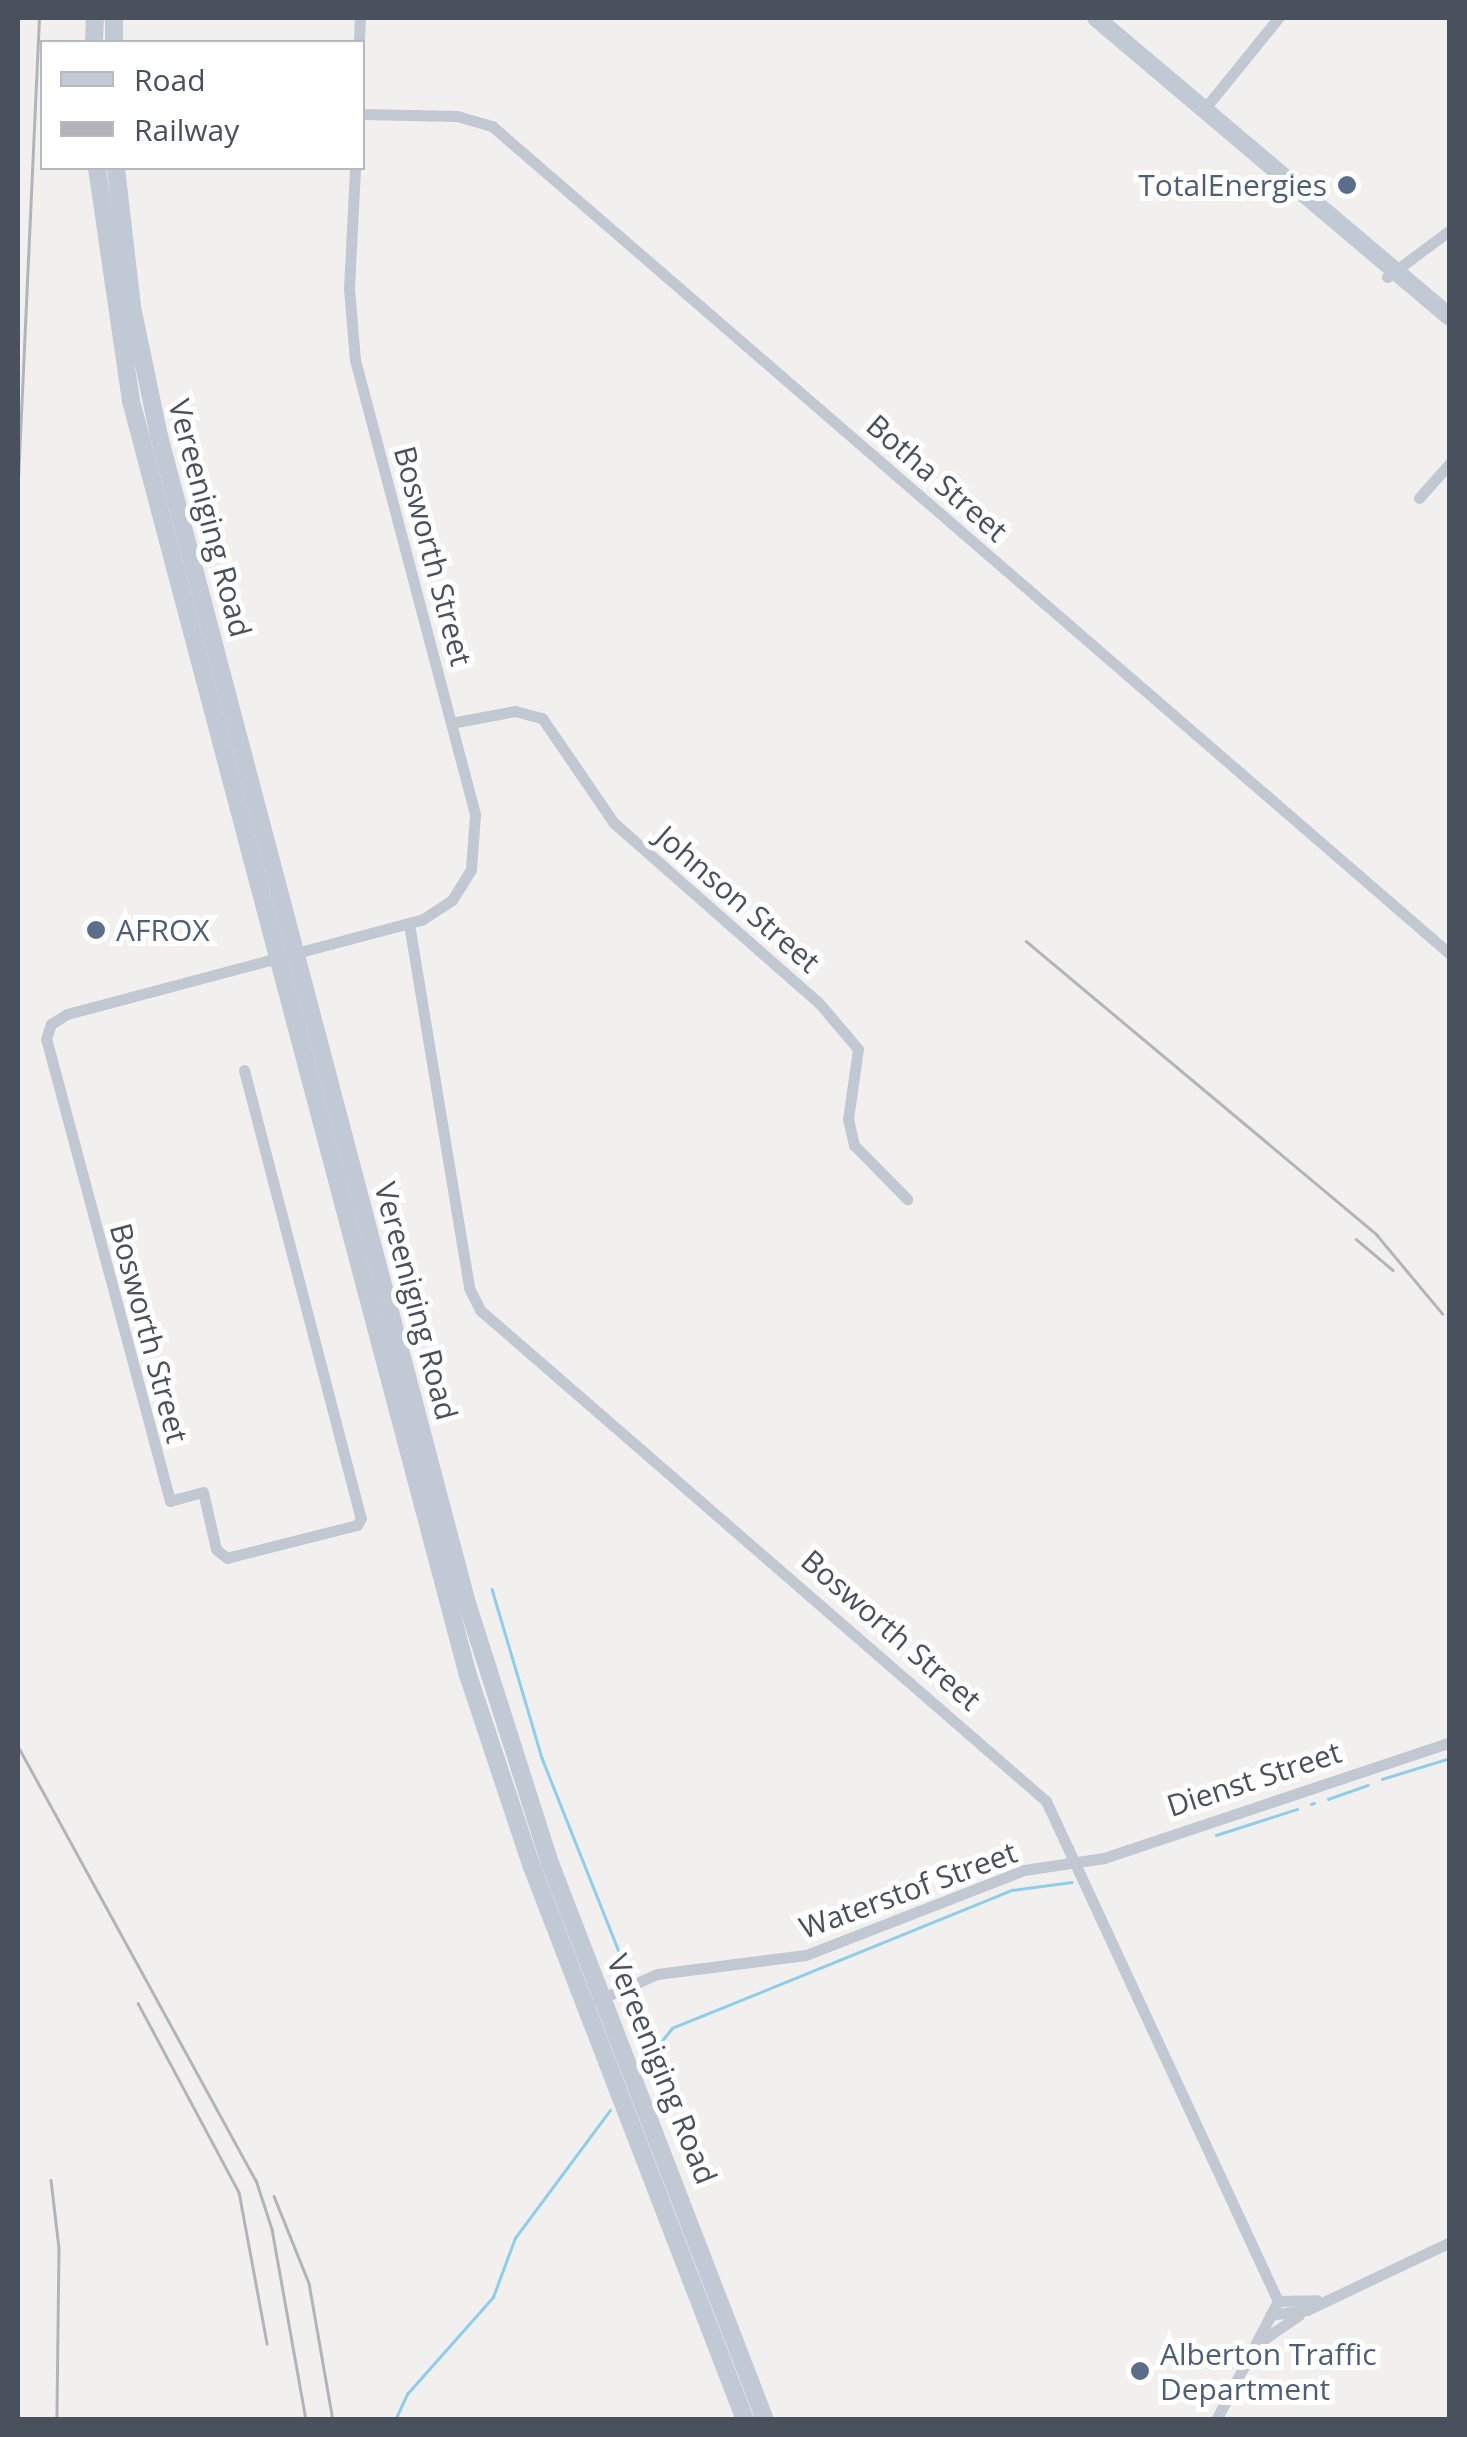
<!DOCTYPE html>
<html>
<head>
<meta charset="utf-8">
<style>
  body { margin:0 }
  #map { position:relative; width:1467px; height:2437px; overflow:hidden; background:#f2f0ef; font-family:"Open Sans",sans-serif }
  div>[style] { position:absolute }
  .stream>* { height:2.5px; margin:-1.25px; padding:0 1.25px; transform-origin:1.25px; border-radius:1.25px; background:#8fcde8 }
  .street>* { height:11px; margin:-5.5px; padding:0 5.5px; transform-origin:5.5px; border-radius:5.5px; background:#c1c8d1 }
  .secondary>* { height:18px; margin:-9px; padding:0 9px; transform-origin:9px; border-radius:9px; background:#c1c9d5 }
  .rail>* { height:2.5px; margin:-1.25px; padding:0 1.25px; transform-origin:1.25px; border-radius:1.25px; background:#b2b4b9 }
  .dots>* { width:28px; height:28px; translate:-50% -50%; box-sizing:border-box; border:5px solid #fff; border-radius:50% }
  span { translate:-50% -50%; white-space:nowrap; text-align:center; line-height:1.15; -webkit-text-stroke:10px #fff; paint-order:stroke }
  .service-label { font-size:30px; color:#4e5e75 }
  .right { translate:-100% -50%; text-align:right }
  .left { translate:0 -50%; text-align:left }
  .street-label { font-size:30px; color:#48515c }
  .frame { position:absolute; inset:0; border:20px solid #48515c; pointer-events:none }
  .legend { position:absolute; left:40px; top:40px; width:325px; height:130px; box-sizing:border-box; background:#fff; border:2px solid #b6b9be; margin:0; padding:12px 18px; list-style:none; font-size:30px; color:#48515c }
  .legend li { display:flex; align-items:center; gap:20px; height:50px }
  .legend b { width:50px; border:2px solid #b6b9be }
</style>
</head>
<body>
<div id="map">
  <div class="stream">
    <i style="left:492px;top:1589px;width:176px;rotate:73.5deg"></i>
    <i style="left:542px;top:1758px;width:230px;rotate:68.3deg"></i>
    <i style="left:1382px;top:1779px;width:71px;rotate:-17.2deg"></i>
    <i style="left:1328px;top:1799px;width:42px;rotate:-19.3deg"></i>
    <i style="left:1311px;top:1804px;width:3px;rotate:-18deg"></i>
    <i style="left:1216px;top:1835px;width:85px;rotate:-17.8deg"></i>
    <i style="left:638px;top:1996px;width:53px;rotate:77deg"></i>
    <i style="left:650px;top:2048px;width:15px;rotate:113deg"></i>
    <i style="left:643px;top:2065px;width:47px;rotate:-51.9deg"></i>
    <i style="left:672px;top:2028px;width:367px;rotate:-22.1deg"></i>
    <i style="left:1012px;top:1890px;width:60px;rotate:-7.7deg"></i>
    <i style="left:395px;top:2420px;width:29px;rotate:-65deg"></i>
    <i style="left:407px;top:2394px;width:130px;rotate:-48.4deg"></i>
    <i style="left:493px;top:2297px;width:63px;rotate:-69.6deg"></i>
    <i style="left:515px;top:2238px;width:159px;rotate:-53.4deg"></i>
  </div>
  <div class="street">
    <i style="left:359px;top:42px;width:24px;rotate:-88deg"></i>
    <i style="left:1202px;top:112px;width:121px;rotate:-51deg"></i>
    <i style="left:362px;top:114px;width:95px;rotate:1.2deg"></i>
    <i style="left:457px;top:116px;width:36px;rotate:16deg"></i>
    <i style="left:492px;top:126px;width:1266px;rotate:40.84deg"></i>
    <i style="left:1387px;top:277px;width:79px;rotate:-36.7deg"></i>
    <i style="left:1419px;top:498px;width:47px;rotate:-48.5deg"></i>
    <i style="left:451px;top:723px;width:65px;rotate:-10.6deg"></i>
    <i style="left:515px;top:711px;width:28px;rotate:15deg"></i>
    <i style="left:542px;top:718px;width:127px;rotate:55.6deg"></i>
    <i style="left:614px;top:823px;width:273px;rotate:41.3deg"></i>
    <i style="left:819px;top:1003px;width:60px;rotate:49.7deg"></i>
    <i style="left:858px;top:1049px;width:71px;rotate:98.1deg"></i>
    <i style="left:848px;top:1119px;width:27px;rotate:77deg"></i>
    <i style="left:854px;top:1145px;width:76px;rotate:45.5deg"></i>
    <i style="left:409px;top:924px;width:369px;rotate:80.6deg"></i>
    <i style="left:469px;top:1288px;width:25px;rotate:63deg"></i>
    <i style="left:480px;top:1310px;width:749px;rotate:40.94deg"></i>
    <i style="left:1046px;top:1801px;width:551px;rotate:65.11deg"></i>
    <i style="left:1278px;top:2301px;width:134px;rotate:117.5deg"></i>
    <i style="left:244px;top:1070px;width:463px;rotate:75.4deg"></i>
    <i style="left:361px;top:1518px;width:8px;rotate:120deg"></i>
    <i style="left:357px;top:1525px;width:134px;rotate:165.8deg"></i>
    <i style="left:227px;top:1558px;width:14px;rotate:-141deg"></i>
    <i style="left:216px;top:1549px;width:58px;rotate:-102.8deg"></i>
    <i style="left:203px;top:1492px;width:34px;rotate:165deg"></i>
    <i style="left:170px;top:1501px;width:478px;rotate:-105deg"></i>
    <i style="left:46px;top:1039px;width:16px;rotate:-72deg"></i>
    <i style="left:51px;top:1024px;width:19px;rotate:-32deg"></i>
    <i style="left:67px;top:1014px;width:368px;rotate:-14.9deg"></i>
    <i style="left:423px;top:919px;width:35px;rotate:-33deg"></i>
    <i style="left:452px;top:900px;width:36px;rotate:-58deg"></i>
    <i style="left:471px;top:869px;width:55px;rotate:-85.8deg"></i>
    <i style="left:475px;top:814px;width:470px;rotate:-104.8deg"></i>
    <i style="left:355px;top:360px;width:72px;rotate:-94.8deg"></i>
    <i style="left:349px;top:288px;width:120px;rotate:-87.1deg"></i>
    <i style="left:598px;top:2000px;width:64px;rotate:-23.8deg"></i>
    <i style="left:657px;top:1974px;width:150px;rotate:-7.3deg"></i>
    <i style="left:806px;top:1955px;width:234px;rotate:-21.3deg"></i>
    <i style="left:1024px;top:1870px;width:81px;rotate:-8.5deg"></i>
    <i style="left:1104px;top:1858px;width:365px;rotate:-18.5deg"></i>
    <i style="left:1278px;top:2301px;width:39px;rotate:-1deg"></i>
    <i style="left:1270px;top:2315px;width:37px;rotate:-8deg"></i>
    <i style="left:1307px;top:2310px;width:158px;rotate:-25.4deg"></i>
    <i style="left:1257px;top:2344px;width:51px;rotate:-34.6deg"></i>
  </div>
  <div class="secondary">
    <i style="left:1096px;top:18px;width:463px;rotate:40.2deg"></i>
    <i style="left:94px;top:42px;width:24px;rotate:-88deg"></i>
    <i style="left:114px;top:42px;width:24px;rotate:-90deg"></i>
    <i style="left:97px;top:168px;width:235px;rotate:81.7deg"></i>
    <i style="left:131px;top:401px;width:1315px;rotate:75.19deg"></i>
    <i style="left:467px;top:1672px;width:206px;rotate:71.6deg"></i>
    <i style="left:532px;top:1867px;width:593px;rotate:68.93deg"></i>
    <i style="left:116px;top:168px;width:140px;rotate:83.4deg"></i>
    <i style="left:132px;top:307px;width:132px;rotate:78.2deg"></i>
    <i style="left:159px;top:436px;width:1204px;rotate:75.22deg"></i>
    <i style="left:466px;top:1600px;width:276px;rotate:72.3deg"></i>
    <i style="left:550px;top:1863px;width:597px;rotate:68.89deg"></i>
  </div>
  <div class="rail">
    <i style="left:18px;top:480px;width:462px;rotate:-87.4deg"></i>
    <i style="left:1026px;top:941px;width:458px;rotate:39.9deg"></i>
    <i style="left:1377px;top:1235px;width:102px;rotate:50.2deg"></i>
    <i style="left:1356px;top:1239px;width:48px;rotate:40deg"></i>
    <i style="left:18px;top:1746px;width:495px;rotate:61.3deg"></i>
    <i style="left:256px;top:2180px;width:52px;rotate:71.9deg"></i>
    <i style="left:272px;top:2229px;width:194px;rotate:79.9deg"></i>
    <i style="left:138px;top:2003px;width:214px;rotate:61.9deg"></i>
    <i style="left:239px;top:2192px;width:154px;rotate:79.5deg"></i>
    <i style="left:51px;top:2180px;width:68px;rotate:83.3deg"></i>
    <i style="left:59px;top:2248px;width:172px;rotate:90.7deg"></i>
    <i style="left:274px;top:2196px;width:94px;rotate:68.1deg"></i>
    <i style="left:309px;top:2283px;width:139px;rotate:80.1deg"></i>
  </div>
  <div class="dots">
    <i style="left:1347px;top:185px;background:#5c6f8a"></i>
    <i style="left:96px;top:930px;background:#5c6f8a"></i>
    <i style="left:1140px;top:2371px;background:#5c6f8a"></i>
  </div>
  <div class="service-label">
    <span class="right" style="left:1327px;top:185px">TotalEnergies</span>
    <span class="left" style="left:116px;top:930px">AFROX</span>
    <span class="left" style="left:1160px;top:2371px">Alberton Traffic<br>Department</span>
  </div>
  <div class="street-label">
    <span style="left:937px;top:478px;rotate:41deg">Botha Street</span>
    <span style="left:210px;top:518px;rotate:75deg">Vereeniging Road</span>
    <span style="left:433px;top:556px;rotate:75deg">Bosworth Street</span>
    <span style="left:738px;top:899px;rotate:41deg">Johnson Street</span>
    <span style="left:416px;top:1301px;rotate:75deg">Vereeniging Road</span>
    <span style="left:149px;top:1333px;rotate:75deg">Bosworth Street</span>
    <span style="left:891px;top:1630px;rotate:41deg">Bosworth Street</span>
    <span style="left:1254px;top:1779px;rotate:-18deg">Dienst Street</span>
    <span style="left:908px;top:1890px;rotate:-20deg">Waterstof Street</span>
    <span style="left:662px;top:2069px;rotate:68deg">Vereeniging Road</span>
  </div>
  <div class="frame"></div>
  <ul class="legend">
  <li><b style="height:12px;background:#c1c9d5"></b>Road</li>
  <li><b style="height:12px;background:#b2b4b9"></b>Railway</li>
  </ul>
</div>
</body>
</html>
